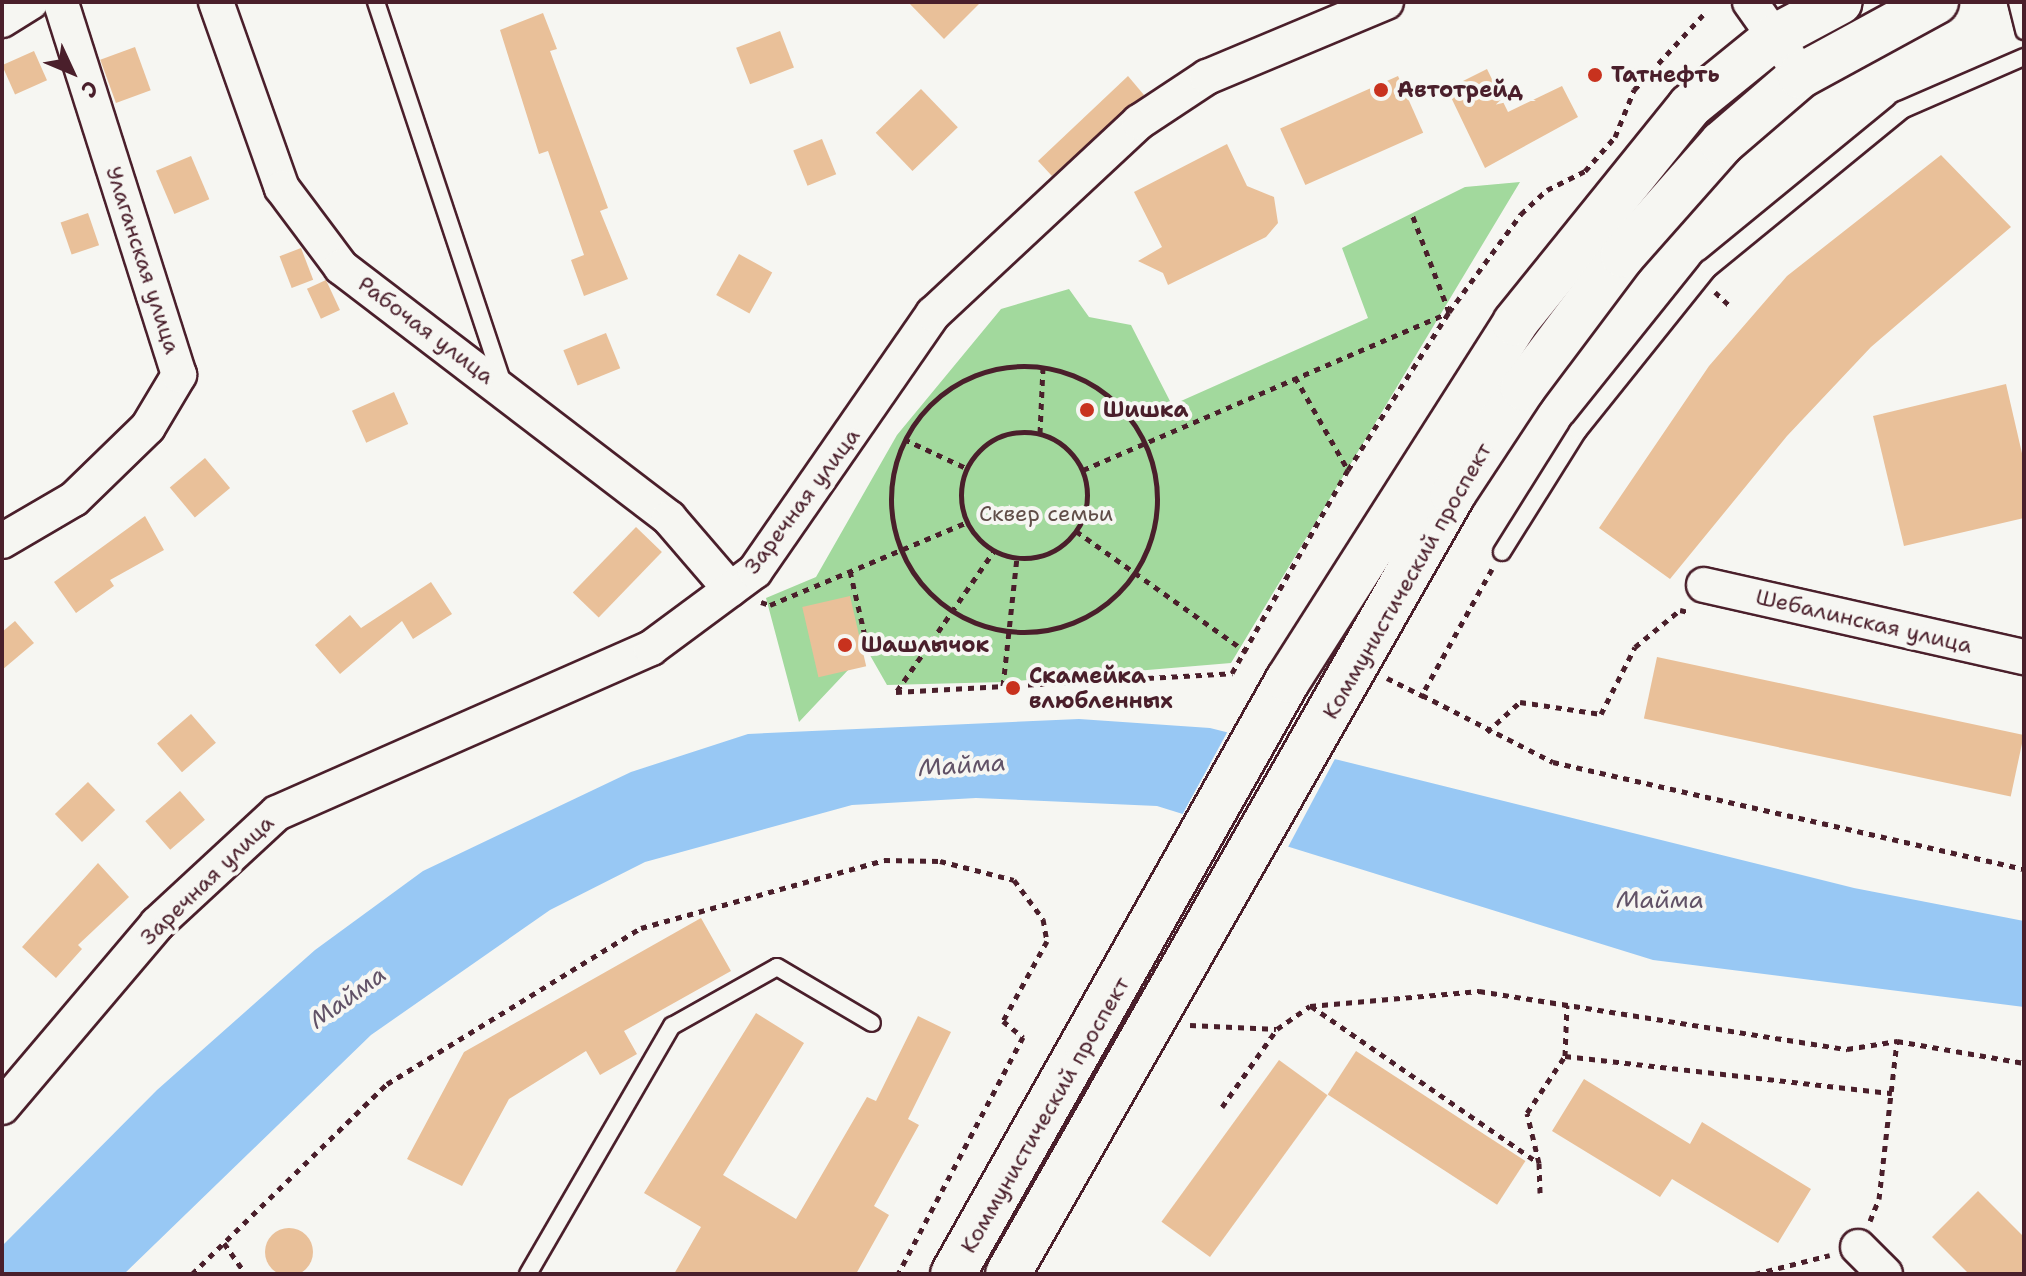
<!DOCTYPE html>
<html>
<head>
<meta charset="utf-8">
<style>
  body { margin:0 }
  #map { position:relative; width:2026px; height:1276px; overflow:hidden; background:#f6f6f2; font-family:"Shantell Sans",sans-serif }
  div>[style] { position:absolute }
  .green>* { inset:0; background:#a2d99d }
  .water>* { inset:0; background:#98c8f4 }
  .pier>* { inset:0; background:#f6f6f2 }
  .building>* { inset:0; background:#e9c099; transform-origin:0 0 }
  .round { border-radius:50% }
  .path>* { height:5px; margin-top:-2.5px; transform-origin:0; background:repeating-linear-gradient(90deg,#4a1f2b 0 6px,transparent 0 12px) }
  .path>.ring { margin:-2.5px; padding:0; box-sizing:content-box; background:none; border:5px solid #4a1f2b; border-radius:50% }
  .roads { filter:drop-shadow(2px 0 #4a1f2b) drop-shadow(-2px 0 #4a1f2b) drop-shadow(0 2px #4a1f2b) drop-shadow(0 -2px #4a1f2b) }
  .lane>* { height:16px; margin:-8px; padding:0 8px; transform-origin:8px; border-radius:8px; background:#f6f6f2 }
  .street>* { height:34px; margin:-17px; padding:0 17px; transform-origin:17px; border-radius:17px; background:#f6f6f2 }
  .primary>* { height:44px; margin:-22px; padding:0 22px; transform-origin:22px; border-radius:22px; background:#f6f6f2 }
  .dots>* { width:22px; height:22px; translate:-50% -50%; box-sizing:border-box; border:4px solid #f6f6f2; border-radius:50% }
  span { translate:-50% -50%; white-space:nowrap; text-align:center; line-height:1.15; -webkit-text-stroke:8px #f6f6f2; paint-order:stroke }
  .poi-label { font-size:22px; color:#4a1f2b; font-weight:700 }
  .left { translate:0 -50%; text-align:left }
  .street-label { font-size:22px; color:#4a1f2b }
  .park-label { font-size:22px; color:#604e48 }
  .water-label { font-size:24px; color:#615267; font-style:italic }
  .frame { position:absolute; inset:0; border:4px solid #4a1f2b; pointer-events:none }
  .north { position:absolute; left:32px; top:32px; width:80px; height:80px; -webkit-text-stroke:6px #f6f6f2; paint-order:stroke; rotate:134deg; font-size:22px; font-weight:700; line-height:32px; text-align:center; color:#4a1f2b }
  .north::after { content:''; display:block; margin:auto; width:28px; height:36px; background:#4a1f2b; clip-path:polygon(50% 0,100% 100%,50% 72%,0 100%) }
</style>
</head>
<body>
<div id="map">
  <div class="green">
    <i style="clip-path:polygon(1520px 182px,1231px 663px,1004px 682px,887px 685px,867px 650px,799px 722px,766px 598px,816px 577px,897px 435px,1001px 309px,1069px 289px,1089px 317px,1131px 325px,1172px 405px,1368px 318px,1342px 248px,1465px 187px)"></i>
  </div>
  <div class="water">
    <i style="clip-path:polygon(1079px 719px,1210px 728px,1854px 888px,2024px 921px,2024px 1007px,1653px 960px,1157px 806px,976px 798px,852px 805px,645px 862px,550px 910px,371px 1035px,124px 1274px,2px 1274px,2px 1246px,157px 1090px,315px 950px,423px 871px,631px 772px,748px 734px)"></i>
  </div>
  <div class="pier">
    <i style="clip-path:polygon(1229px 729px,1337px 755px,1287px 849px,1181px 817px)"></i>
  </div>
  <div class="building">
    <i style="clip-path:polygon(908px 2px,981px 2px,944px 39px)"></i>
    <i style="clip-path:polygon(543px 13px,557px 49px,550px 51px,608px 208px,600px 211px,628px 279px,584px 296px,571px 260px,584px 255px,548px 151px,539px 154px,500px 30px)"></i>
    <i style="left:780px;top:31px;width:39px;height:47px;rotate:69deg"></i>
    <i style="left:135px;top:47px;width:46px;height:37px;rotate:70deg"></i>
    <i style="left:34px;top:51px;width:32px;height:35px;rotate:66deg"></i>
    <i style="clip-path:polygon(1487px 69px,1508px 112px,1562px 86px,1578px 117px,1485px 168px,1447px 89px)"></i>
    <i style="clip-path:polygon(1128px 76px,1144px 95px,1052px 176px,1038px 161px)"></i>
    <i style="left:1398px;top:76px;width:62px;height:129px;rotate:66deg"></i>
    <i style="left:921px;top:89px;width:53px;height:63px;rotate:46deg"></i>
    <i style="left:822px;top:139px;width:38px;height:31px;rotate:68deg"></i>
    <i style="clip-path:polygon(1227px 144px,1247px 186px,1274px 197px,1278px 223px,1266px 237px,1168px 285px,1163px 273px,1138px 261px,1162px 247px,1134px 192px)"></i>
    <i style="clip-path:polygon(1941px 155px,2011px 227px,1871px 347px,1787px 436px,1670px 579px,1599px 528px,1709px 366px,1787px 276px)"></i>
    <i style="left:191px;top:156px;width:47px;height:38px;rotate:67deg"></i>
    <i style="left:88px;top:213px;width:34px;height:29px;rotate:71deg"></i>
    <i style="left:301px;top:248px;width:34px;height:23px;rotate:69deg"></i>
    <i style="left:739px;top:254px;width:38px;height:47px;rotate:29deg"></i>
    <i style="left:326px;top:280px;width:33px;height:21px;rotate:65deg"></i>
    <i style="left:606px;top:333px;width:38px;height:46px;rotate:68deg"></i>
    <i style="clip-path:polygon(2006px 384px,2024px 462px,2024px 518px,1904px 546px,1873px 416px)"></i>
    <i style="left:394px;top:392px;width:35px;height:46px;rotate:66deg"></i>
    <i style="left:205px;top:458px;width:39px;height:46px;rotate:50deg"></i>
    <i style="clip-path:polygon(145px 516px,164px 550px,110px 580px,114px 586px,76px 613px,54px 582px)"></i>
    <i style="left:636px;top:527px;width:36px;height:91px;rotate:44deg"></i>
    <i style="clip-path:polygon(431px 582px,452px 614px,413px 639px,402px 621px,340px 674px,315px 645px,350px 615px,361px 628px)"></i>
    <i style="left:850px;top:596px;width:72px;height:49px;rotate:77deg"></i>
    <i style="clip-path:polygon(15px 621px,34px 643px,2px 670px,2px 632px)"></i>
    <i style="left:1657px;top:657px;width:375px;height:63px;rotate:12deg"></i>
    <i style="left:191px;top:714px;width:38px;height:45px;rotate:49deg"></i>
    <i style="left:88px;top:782px;width:39px;height:46px;rotate:46deg"></i>
    <i style="left:180px;top:791px;width:38px;height:46px;rotate:49deg"></i>
    <i style="clip-path:polygon(98px 863px,129px 897px,78px 945px,82px 949px,56px 978px,22px 947px)"></i>
    <i style="clip-path:polygon(701px 918px,731px 971px,624px 1031px,637px 1054px,600px 1075px,586px 1051px,509px 1099px,462px 1186px,407px 1159px,464px 1052px)"></i>
    <i style="clip-path:polygon(756px 1013px,804px 1043px,723px 1175px,796px 1219px,867px 1097px,876px 1101px,918px 1016px,951px 1032px,908px 1119px,919px 1125px,874px 1206px,889px 1215px,856px 1274px,674px 1274px,701px 1227px,644px 1193px)"></i>
    <i style="left:1356px;top:1051px;width:202px;height:52px;rotate:33deg"></i>
    <i style="left:1279px;top:1060px;width:60px;height:200px;rotate:36deg"></i>
    <i style="clip-path:polygon(1584px 1079px,1690px 1144px,1702px 1122px,1811px 1189px,1778px 1243px,1672px 1179px,1660px 1197px,1552px 1131px)"></i>
    <i style="clip-path:polygon(1978px 1191px,2024px 1237px,2024px 1274px,1969px 1274px,1932px 1237px)"></i>
    <i class="round" style="left:265px;top:1228px;width:48px;height:48px"></i>
  </div>
  <div class="path">
    <i style="left:1715px;top:292px;width:19px;rotate:43deg"></i>
    <i class="ring" style="left:891px;top:366px;width:261px;height:261px"></i>
    <i style="left:1295px;top:377px;width:107px;rotate:60.3deg"></i>
    <i class="ring" style="left:961px;top:432px;width:121px;height:121px"></i>
    <i style="left:1040px;top:433px;width:67px;rotate:-87.4deg"></i>
    <i style="left:904px;top:439px;width:68px;rotate:25.1deg"></i>
    <i style="left:1083px;top:470px;width:399px;rotate:-23.3deg"></i>
    <i style="left:1449px;top:312px;width:105px;rotate:-110.7deg"></i>
    <i style="left:1076px;top:531px;width:209px;rotate:35.4deg"></i>
    <i style="left:1492px;top:569px;width:144px;rotate:119.1deg"></i>
    <i style="left:1422px;top:695px;width:147px;rotate:27.1deg"></i>
    <i style="left:1553px;top:762px;width:483px;rotate:12.8deg"></i>
    <i style="left:850px;top:571px;width:80px;rotate:77deg"></i>
    <i style="left:761px;top:602px;width:9px;rotate:18deg"></i>
    <i style="left:770px;top:605px;width:214px;rotate:-22.8deg"></i>
    <i style="left:1387px;top:678px;width:42px;rotate:26.6deg"></i>
    <i style="left:1003px;top:686px;width:129px;rotate:-83.8deg"></i>
    <i style="left:897px;top:691px;width:170px;rotate:-55.3deg"></i>
    <i style="left:896px;top:692px;width:337px;rotate:-3.2deg"></i>
    <i style="left:1232px;top:673px;width:234px;rotate:-60.3deg"></i>
    <i style="left:1348px;top:470px;width:188px;rotate:-57.4deg"></i>
    <i style="left:1449px;top:312px;width:122px;rotate:-53.7deg"></i>
    <i style="left:1521px;top:214px;width:35px;rotate:-43deg"></i>
    <i style="left:1547px;top:190px;width:42px;rotate:-26.6deg"></i>
    <i style="left:1585px;top:171px;width:45px;rotate:-48.6deg"></i>
    <i style="left:1615px;top:137px;width:51px;rotate:-68deg"></i>
    <i style="left:1634px;top:90px;width:103px;rotate:-47.4deg"></i>
    <i style="left:1487px;top:732px;width:45px;rotate:-42.3deg"></i>
    <i style="left:1520px;top:702px;width:82px;rotate:8.4deg"></i>
    <i style="left:1601px;top:714px;width:75px;rotate:-63.1deg"></i>
    <i style="left:1635px;top:647px;width:58px;rotate:-39.4deg"></i>
    <i style="left:1680px;top:610px;width:8px;rotate:14deg"></i>
    <i style="left:1311px;top:1006px;width:277px;rotate:34.6deg"></i>
    <i style="left:1539px;top:1163px;width:30px;rotate:88deg"></i>
    <i style="left:1190px;top:1025px;width:86px;rotate:2.7deg"></i>
    <i style="left:1565px;top:1056px;width:329px;rotate:6.5deg"></i>
    <i style="left:1222px;top:1107px;width:95px;rotate:-54.8deg"></i>
    <i style="left:1277px;top:1029px;width:40px;rotate:-34.9deg"></i>
    <i style="left:1310px;top:1006px;width:170px;rotate:-5.1deg"></i>
    <i style="left:1479px;top:991px;width:373px;rotate:9deg"></i>
    <i style="left:1847px;top:1049px;width:51px;rotate:-9.1deg"></i>
    <i style="left:1897px;top:1041px;width:129px;rotate:9.8deg"></i>
    <i style="left:1539px;top:1163px;width:51px;rotate:-103.5deg"></i>
    <i style="left:1527px;top:1113px;width:69px;rotate:-56.3deg"></i>
    <i style="left:1565px;top:1056px;width:51px;rotate:-87.8deg"></i>
    <i style="left:1870px;top:1221px;width:24px;rotate:-68deg"></i>
    <i style="left:1879px;top:1199px;width:159px;rotate:-83.5deg"></i>
    <i style="left:224px;top:1243px;width:38px;rotate:55deg"></i>
    <i style="left:192px;top:1274px;width:272px;rotate:-44.3deg"></i>
    <i style="left:387px;top:1084px;width:298px;rotate:-31.6deg"></i>
    <i style="left:641px;top:928px;width:252px;rotate:-15.6deg"></i>
    <i style="left:884px;top:860px;width:56px;rotate:1deg"></i>
    <i style="left:940px;top:861px;width:76px;rotate:14.4deg"></i>
    <i style="left:1014px;top:880px;width:49px;rotate:53.4deg"></i>
    <i style="left:1043px;top:919px;width:22px;rotate:80deg"></i>
    <i style="left:1047px;top:941px;width:91px;rotate:118.8deg"></i>
    <i style="left:1003px;top:1021px;width:26px;rotate:39deg"></i>
    <i style="left:1023px;top:1037px;width:268px;rotate:117.8deg"></i>
    <i style="left:1755px;top:1274px;width:77px;rotate:-14.2deg"></i>
  </div>
  <div class="roads">
    <div class="lane">
      <i style="left:376px;top:2px;width:403px;rotate:71.6deg"></i>
      <i style="left:2017px;top:2px;width:30px;rotate:76deg"></i>
      <i style="left:1502px;top:552px;width:143px;rotate:-57.9deg"></i>
      <i style="left:1578px;top:431px;width:208px;rotate:-51.3deg"></i>
      <i style="left:1708px;top:269px;width:251px;rotate:-39.3deg"></i>
      <i style="left:1902px;top:110px;width:133px;rotate:-23.5deg"></i>
      <i style="left:528px;top:1274px;width:287px;rotate:-59.9deg"></i>
      <i style="left:672px;top:1026px;width:120px;rotate:-29.3deg"></i>
      <i style="left:777px;top:967px;width:110px;rotate:30.5deg"></i>
    </div>
    <div class="street">
      <i style="left:216px;top:2px;width:197px;rotate:70.5deg"></i>
      <i style="left:282px;top:188px;width:99px;rotate:53.2deg"></i>
      <i style="left:341px;top:267px;width:413px;rotate:37.4deg"></i>
      <i style="left:669px;top:518px;width:94px;rotate:49.3deg"></i>
      <i style="left:1750px;top:2px;width:67px;rotate:54.7deg"></i>
      <i style="left:2px;top:20px;width:34px;rotate:-32deg"></i>
      <i style="left:2px;top:541px;width:83px;rotate:-30.3deg"></i>
      <i style="left:74px;top:499px;width:103px;rotate:-44.2deg"></i>
      <i style="left:148px;top:427px;width:61px;rotate:-59.2deg"></i>
      <i style="left:179px;top:375px;width:391px;rotate:-107.6deg"></i>
      <i style="left:1704px;top:585px;width:328px;rotate:12.7deg"></i>
      <i style="left:2px;top:1107px;width:240px;rotate:-49.7deg"></i>
      <i style="left:157px;top:924px;width:163px;rotate:-42.8deg"></i>
      <i style="left:277px;top:813px;width:409px;rotate:-23.8deg"></i>
      <i style="left:651px;top:648px;width:129px;rotate:-36.5deg"></i>
      <i style="left:755px;top:571px;width:313px;rotate:-55.3deg"></i>
      <i style="left:933px;top:314px;width:282px;rotate:-43deg"></i>
      <i style="left:1139px;top:122px;width:82px;rotate:-33.5deg"></i>
      <i style="left:1207px;top:77px;width:194px;rotate:-22.7deg"></i>
      <i style="left:1858px;top:1247px;width:38px;rotate:45deg"></i>
    </div>
    <div class="primary">
      <i style="left:953px;top:1274px;width:682px;rotate:-60.58deg"></i>
      <i style="left:1288px;top:680px;width:423px;rotate:-57.5deg"></i>
      <i style="left:1515px;top:323px;width:279px;rotate:-51.1deg"></i>
      <i style="left:1690px;top:106px;width:111px;rotate:-39.1deg"></i>
      <i style="left:1776px;top:36px;width:72px;rotate:-28deg"></i>
      <i style="left:1008px;top:1274px;width:898px;rotate:-60.29deg"></i>
      <i style="left:1453px;top:494px;width:127px;rotate:-56.6deg"></i>
      <i style="left:1523px;top:388px;width:166px;rotate:-53.1deg"></i>
      <i style="left:1623px;top:255px;width:149px;rotate:-48.5deg"></i>
      <i style="left:1722px;top:143px;width:103px;rotate:-40.7deg"></i>
      <i style="left:1800px;top:76px;width:155px;rotate:-28.6deg"></i>
    </div>
  </div>
  <div class="dots">
    <i style="left:1595px;top:75px;background:#c8321e"></i>
    <i style="left:1381px;top:90px;background:#c8321e"></i>
    <i style="left:1087px;top:410px;background:#c8321e"></i>
    <i style="left:845px;top:645px;background:#c8321e"></i>
    <i style="left:1013px;top:688px;background:#c8321e"></i>
  </div>
  <div class="poi-label">
    <span class="left" style="left:1611px;top:75px">Татнефть</span>
    <span class="left" style="left:1397px;top:90px">Автотрейд</span>
    <span class="left" style="left:1103px;top:410px">Шишка</span>
    <span class="left" style="left:861px;top:645px">Шашлычок</span>
    <span class="left" style="left:1029px;top:688px">Скамейка<br>влюбленных</span>
  </div>
  <div class="street-label">
    <span style="left:143px;top:260px;rotate:72deg">Улаганская улица</span>
    <span style="left:426px;top:330px;rotate:37deg">Рабочая улица</span>
    <span style="left:802px;top:501px;rotate:-53deg">Заречная улица</span>
    <span style="left:1407px;top:581px;rotate:-60deg">Коммунистический проспект</span>
    <span style="left:1864px;top:621px;rotate:13deg">Шебалинская улица</span>
    <span style="left:207px;top:880px;rotate:-44deg">Заречная улица</span>
    <span style="left:1045px;top:1115px;rotate:-60deg">Коммунистический проспект</span>
  </div>
  <div class="park-label">
    <span style="left:1046px;top:514px">Сквер семьи</span>
  </div>
  <div class="water-label">
    <span style="left:962px;top:766px;rotate:-4deg">Майма</span>
    <span style="left:1660px;top:901px">Майма</span>
    <span style="left:348px;top:998px;rotate:-36deg">Майма</span>
  </div>
  <div class="frame"></div>
  <div class="north">С</div>
</div>
</body>
</html>
